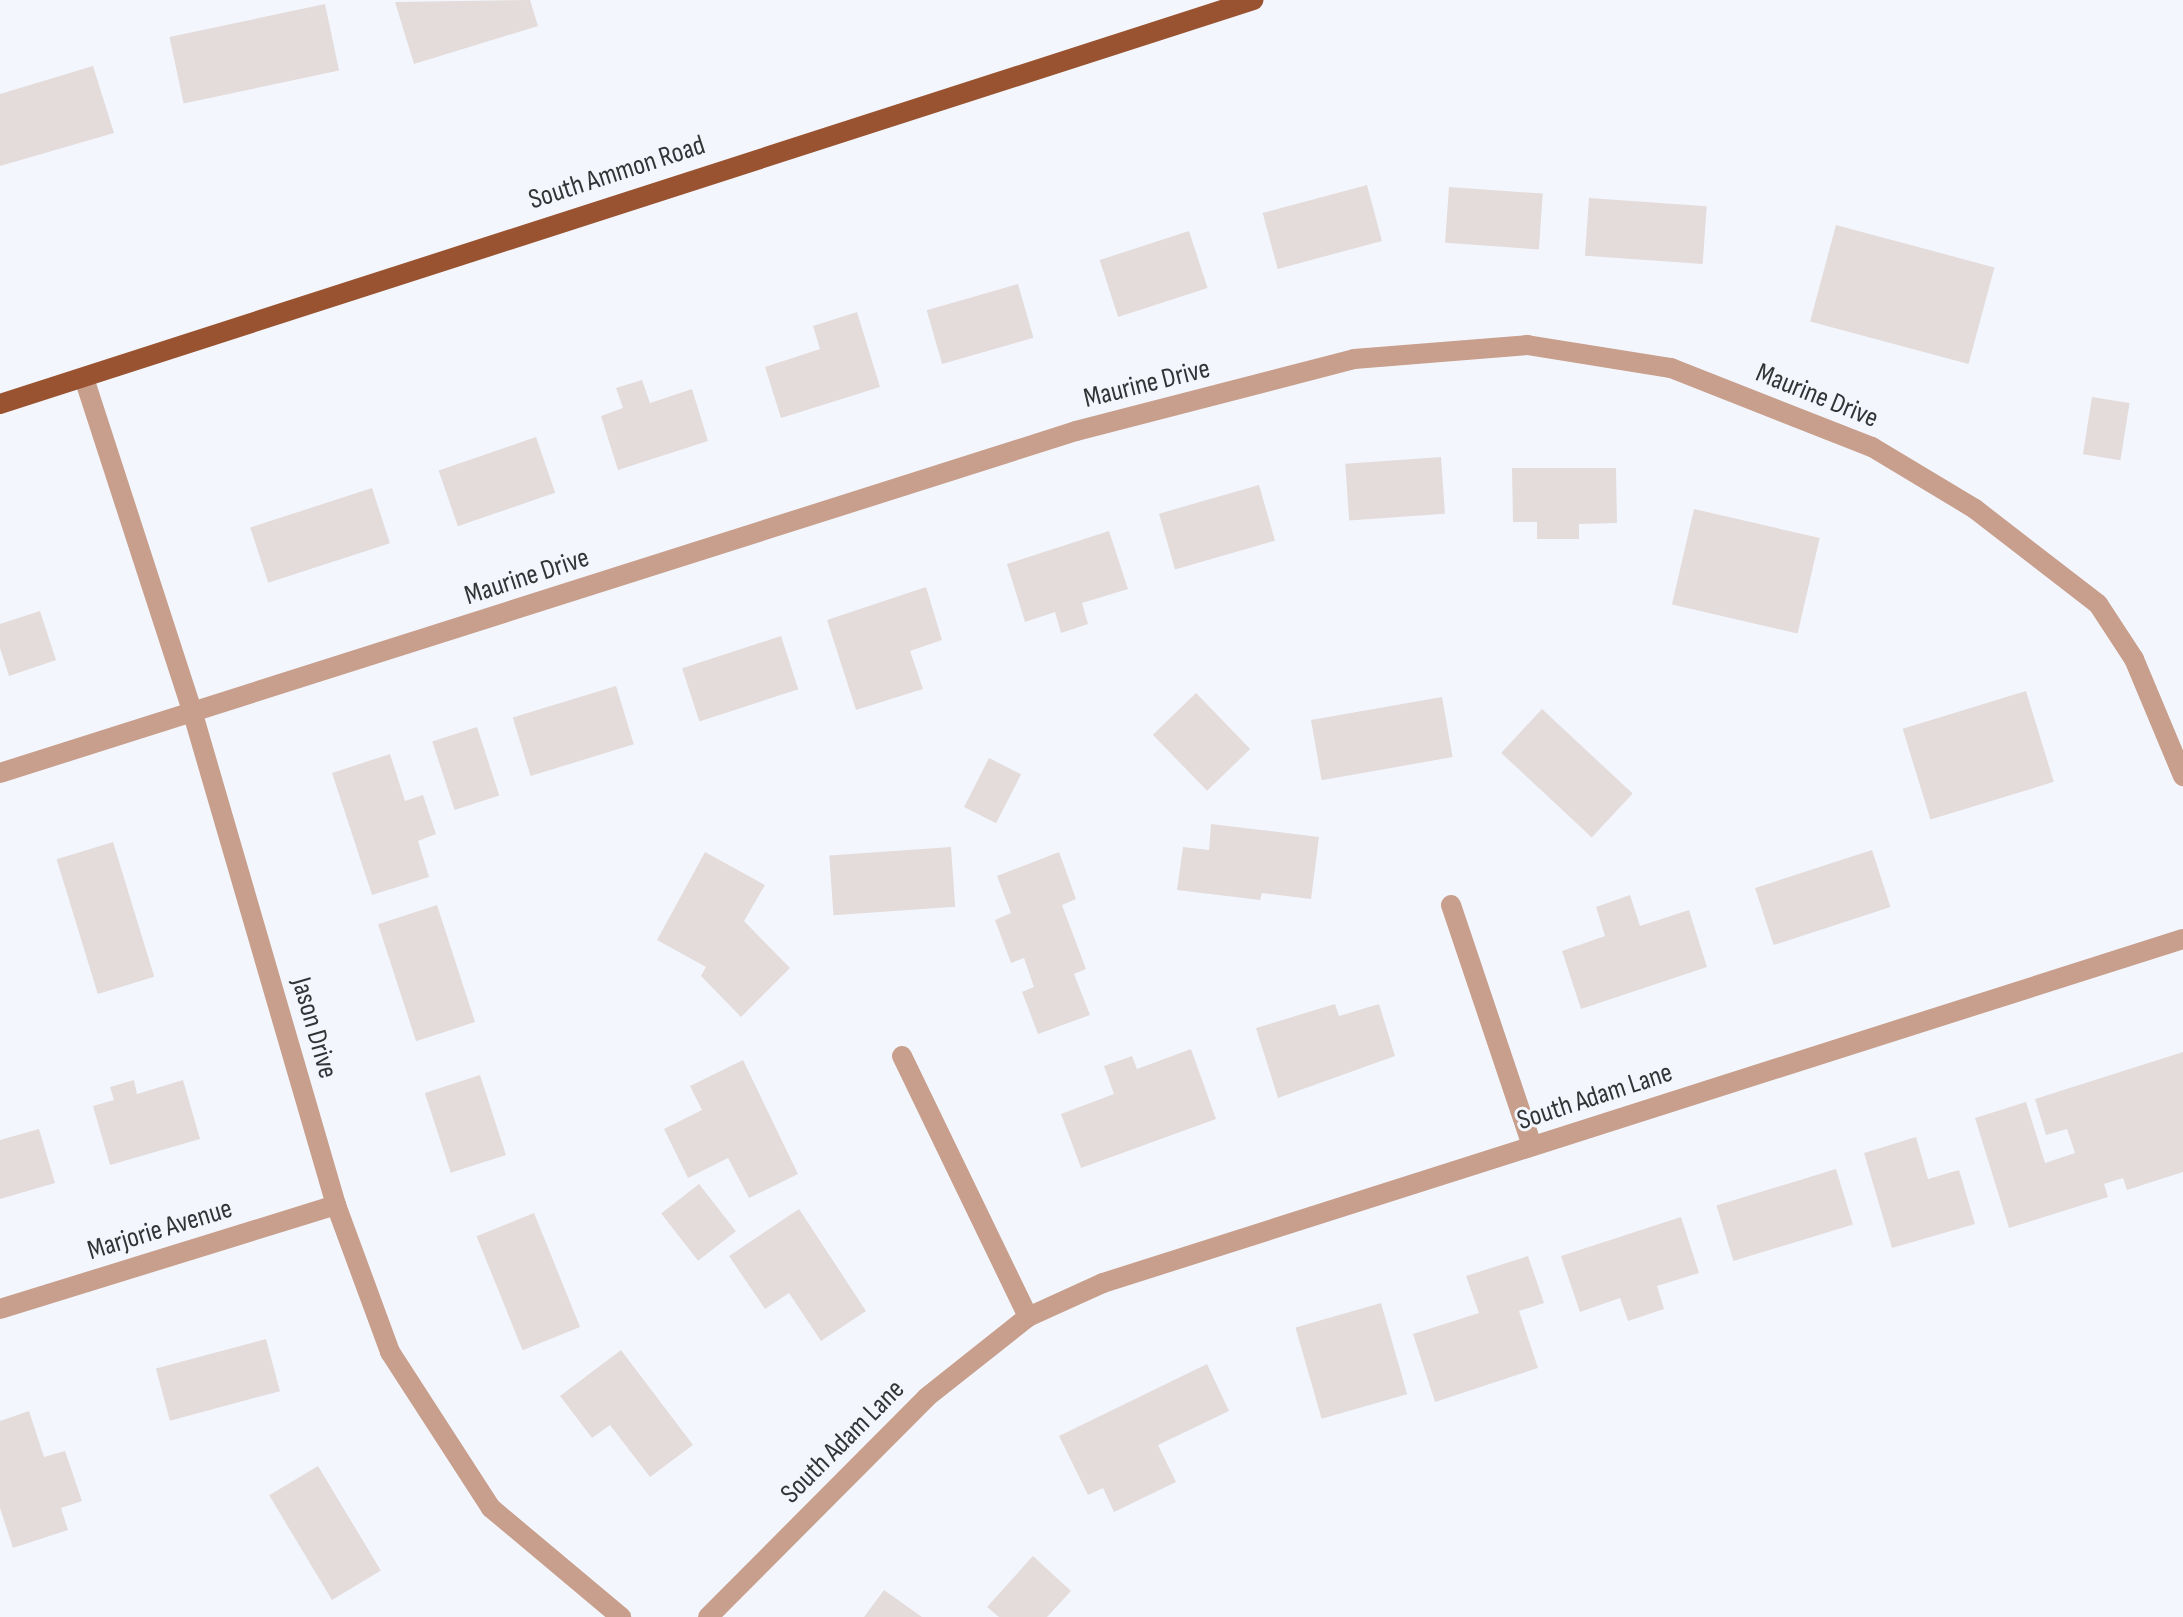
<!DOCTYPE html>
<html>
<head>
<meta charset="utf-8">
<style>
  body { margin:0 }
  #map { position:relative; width:2183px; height:1617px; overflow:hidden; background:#f3f7fd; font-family:"Sofia Sans Condensed",sans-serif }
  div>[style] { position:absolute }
  .building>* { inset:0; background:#e4dbdb; transform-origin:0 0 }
  .minor>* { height:20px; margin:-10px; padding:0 10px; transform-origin:10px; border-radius:10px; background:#c89e8c }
  .major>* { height:20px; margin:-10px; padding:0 10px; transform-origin:10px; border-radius:10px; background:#9a5330 }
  span { translate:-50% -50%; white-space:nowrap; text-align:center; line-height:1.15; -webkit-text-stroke:6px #f3f7fd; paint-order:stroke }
  .street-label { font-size:28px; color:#323436 }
</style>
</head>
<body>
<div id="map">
  <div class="building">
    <i style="clip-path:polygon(530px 0,538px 26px,414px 64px,395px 2px)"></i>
    <i style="left:325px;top:4px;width:68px;height:159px;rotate:78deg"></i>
    <i style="clip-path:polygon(93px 66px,114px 133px,0 166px,0 94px)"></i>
    <i style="left:1367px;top:185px;width:58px;height:108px;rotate:75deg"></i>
    <i style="left:1449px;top:187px;width:94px;height:56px;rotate:4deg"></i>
    <i style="left:1589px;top:198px;width:118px;height:58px;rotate:4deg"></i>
    <i style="left:1836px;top:225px;width:164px;height:100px;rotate:15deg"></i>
    <i style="left:1189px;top:231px;width:60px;height:94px;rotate:72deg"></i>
    <i style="left:1018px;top:284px;width:56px;height:95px;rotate:74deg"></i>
    <i style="clip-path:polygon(857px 312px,880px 387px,781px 418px,765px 367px,820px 349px,813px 326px)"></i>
    <i style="clip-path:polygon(642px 380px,650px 403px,692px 389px,708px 441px,618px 470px,601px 416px,623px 408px,616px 388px)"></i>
    <i style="left:2092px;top:397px;width:38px;height:58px;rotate:9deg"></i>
    <i style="left:536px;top:437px;width:59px;height:103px;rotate:71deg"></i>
    <i style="left:1441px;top:457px;width:57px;height:96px;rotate:86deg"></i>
    <i style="clip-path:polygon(1512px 468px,1616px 468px,1617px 523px,1579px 524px,1579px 539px,1537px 539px,1537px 522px,1513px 522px)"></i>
    <i style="left:1259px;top:485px;width:58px;height:104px;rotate:74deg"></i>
    <i style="left:372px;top:488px;width:58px;height:128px;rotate:72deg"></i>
    <i style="left:1694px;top:509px;width:129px;height:98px;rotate:13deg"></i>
    <i style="clip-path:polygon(1109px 531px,1128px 589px,1082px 603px,1088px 624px,1061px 633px,1055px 612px,1025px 622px,1007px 564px)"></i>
    <i style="clip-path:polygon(926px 587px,942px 640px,910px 651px,923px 689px,856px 710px,827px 620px)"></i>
    <i style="clip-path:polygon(40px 611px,56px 660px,9px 676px,0 648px,0 624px)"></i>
    <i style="left:781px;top:636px;width:56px;height:104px;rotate:72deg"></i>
    <i style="left:616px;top:686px;width:61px;height:108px;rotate:73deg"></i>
    <i style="left:2026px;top:691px;width:95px;height:129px;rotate:73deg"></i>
    <i style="left:1196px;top:693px;width:78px;height:60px;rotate:46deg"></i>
    <i style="left:1442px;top:697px;width:61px;height:133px;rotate:80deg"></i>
    <i style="left:1542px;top:709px;width:124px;height:60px;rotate:43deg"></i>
    <i style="left:477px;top:727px;width:72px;height:47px;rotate:72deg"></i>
    <i style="clip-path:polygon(390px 754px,405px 801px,423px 795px,436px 834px,418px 841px,429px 877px,372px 895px,332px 773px)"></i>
    <i style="left:989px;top:758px;width:36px;height:55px;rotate:27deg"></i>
    <i style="clip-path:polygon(1211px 824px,1319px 837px,1311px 899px,1262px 893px,1260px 900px,1177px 890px,1183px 847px,1209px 850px)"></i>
    <i style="left:113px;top:842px;width:141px;height:59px;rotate:73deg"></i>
    <i style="left:951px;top:847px;width:60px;height:122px;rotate:86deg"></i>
    <i style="left:1872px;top:850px;width:60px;height:123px;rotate:72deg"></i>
    <i style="clip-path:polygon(705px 852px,765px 885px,744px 921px,790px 968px,741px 1017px,701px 976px,706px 967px,657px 940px)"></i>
    <i style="clip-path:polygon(1059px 852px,1076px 899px,1062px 905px,1086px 969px,1074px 974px,1090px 1015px,1038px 1034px,1022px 992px,1034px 987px,1024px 958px,1011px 963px,995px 920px,1011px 913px,997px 876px)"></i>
    <i style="clip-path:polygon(1630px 895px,1640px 926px,1689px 910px,1707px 967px,1581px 1009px,1562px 951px,1605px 936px,1596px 907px)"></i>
    <i style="left:437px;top:905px;width:123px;height:62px;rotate:72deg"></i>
    <i style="clip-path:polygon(1335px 1004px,1339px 1016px,1379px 1004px,1395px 1056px,1278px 1098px,1256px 1028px)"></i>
    <i style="clip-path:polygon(1191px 1049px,1216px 1119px,1081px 1168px,1061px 1114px,1114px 1094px,1104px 1066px,1132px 1056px,1137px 1069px)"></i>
    <i style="clip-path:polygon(2183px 1052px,2183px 1172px,2127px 1190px,2123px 1178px,2104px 1184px,2108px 1197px,2009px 1228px,1975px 1118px,2026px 1102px,2045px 1163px,2075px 1153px,2067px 1129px,2046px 1135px,2035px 1099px)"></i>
    <i style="clip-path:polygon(743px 1060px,798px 1174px,749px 1198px,728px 1158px,688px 1178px,664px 1129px,702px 1110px,690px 1086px)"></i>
    <i style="left:480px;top:1075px;width:84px;height:58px;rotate:72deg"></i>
    <i style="clip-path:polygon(134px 1080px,137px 1094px,183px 1080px,200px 1139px,110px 1165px,93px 1106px,114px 1100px,110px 1087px)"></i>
    <i style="clip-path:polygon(39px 1129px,55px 1183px,0 1199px,0 1140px)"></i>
    <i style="clip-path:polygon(1916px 1137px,1928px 1179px,1959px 1170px,1975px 1224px,1892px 1248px,1864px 1153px)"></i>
    <i style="left:1836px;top:1169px;width:58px;height:125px;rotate:73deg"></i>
    <i style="left:699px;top:1184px;width:60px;height:48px;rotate:52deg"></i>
    <i style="clip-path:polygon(799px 1209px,866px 1311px,821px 1341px,789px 1293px,765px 1309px,729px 1256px)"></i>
    <i style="left:534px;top:1213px;width:123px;height:62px;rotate:68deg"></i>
    <i style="clip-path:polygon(1681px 1217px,1699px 1273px,1657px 1286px,1664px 1309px,1628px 1321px,1620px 1298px,1580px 1312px,1561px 1256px)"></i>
    <i style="clip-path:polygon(1528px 1256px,1544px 1303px,1519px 1311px,1538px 1368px,1435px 1402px,1413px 1334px,1479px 1313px,1466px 1276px)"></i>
    <i style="left:1381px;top:1303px;width:95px;height:89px;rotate:74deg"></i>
    <i style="left:266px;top:1339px;width:54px;height:114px;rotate:75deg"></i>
    <i style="clip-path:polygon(621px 1350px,693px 1445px,650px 1477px,610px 1425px,592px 1438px,560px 1396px)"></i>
    <i style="clip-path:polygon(1207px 1364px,1229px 1411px,1158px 1445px,1176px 1482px,1114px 1512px,1103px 1488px,1088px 1495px,1059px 1436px)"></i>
    <i style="clip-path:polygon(29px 1411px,44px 1457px,65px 1451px,82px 1501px,61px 1508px,68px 1530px,13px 1548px,0 1508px,0 1421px)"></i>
    <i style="left:318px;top:1466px;width:122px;height:57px;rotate:59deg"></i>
    <i style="clip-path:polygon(1033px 1556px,1071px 1591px,1047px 1617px,999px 1617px,987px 1607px)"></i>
    <i style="clip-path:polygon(884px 1590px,922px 1617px,864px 1617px)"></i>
  </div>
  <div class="minor">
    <i style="left:84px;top:378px;width:353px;rotate:72deg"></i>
    <i style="left:193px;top:714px;width:511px;rotate:73.76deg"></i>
    <i style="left:336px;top:1205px;width:157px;rotate:69.8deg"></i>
    <i style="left:390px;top:1352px;width:186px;rotate:57.1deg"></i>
    <i style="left:491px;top:1508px;width:170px;rotate:40deg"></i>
    <i style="left:0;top:773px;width:1129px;rotate:-17.63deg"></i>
    <i style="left:1076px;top:431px;width:287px;rotate:-14.5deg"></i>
    <i style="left:1354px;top:359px;width:174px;rotate:-4.6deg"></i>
    <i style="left:1527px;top:345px;width:146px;rotate:9.1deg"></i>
    <i style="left:1671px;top:368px;width:216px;rotate:21.5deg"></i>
    <i style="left:1872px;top:447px;width:120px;rotate:31deg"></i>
    <i style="left:1975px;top:509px;width:155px;rotate:37.7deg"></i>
    <i style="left:2098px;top:604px;width:66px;rotate:56.8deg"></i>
    <i style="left:2134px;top:659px;width:127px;rotate:67.3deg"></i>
    <i style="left:1451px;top:905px;width:254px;rotate:71.4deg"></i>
    <i style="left:902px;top:1056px;width:290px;rotate:64.2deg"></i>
    <i style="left:0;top:1309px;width:352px;rotate:-17.2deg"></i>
    <i style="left:708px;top:1617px;width:310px;rotate:-45.1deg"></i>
    <i style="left:927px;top:1397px;width:129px;rotate:-38.4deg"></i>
    <i style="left:1028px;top:1317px;width:82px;rotate:-24.4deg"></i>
    <i style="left:1103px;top:1283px;width:1133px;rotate:-17.67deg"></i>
  </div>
  <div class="major">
    <i style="left:0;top:404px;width:1317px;rotate:-17.87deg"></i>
  </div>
  <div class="street-label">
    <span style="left:617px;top:173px;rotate:-18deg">South Ammon Road</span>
    <span style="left:1147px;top:384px;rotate:-14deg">Maurine Drive</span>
    <span style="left:1817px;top:396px;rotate:22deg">Maurine Drive</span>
    <span style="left:527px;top:577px;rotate:-18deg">Maurine Drive</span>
    <span style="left:314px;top:1028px;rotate:74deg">Jason Drive</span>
    <span style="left:1595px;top:1097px;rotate:-18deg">South Adam Lane</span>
    <span style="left:160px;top:1230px;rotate:-17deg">Marjorie Avenue</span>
    <span style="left:843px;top:1442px;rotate:-45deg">South Adam Lane</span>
  </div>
</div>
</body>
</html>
